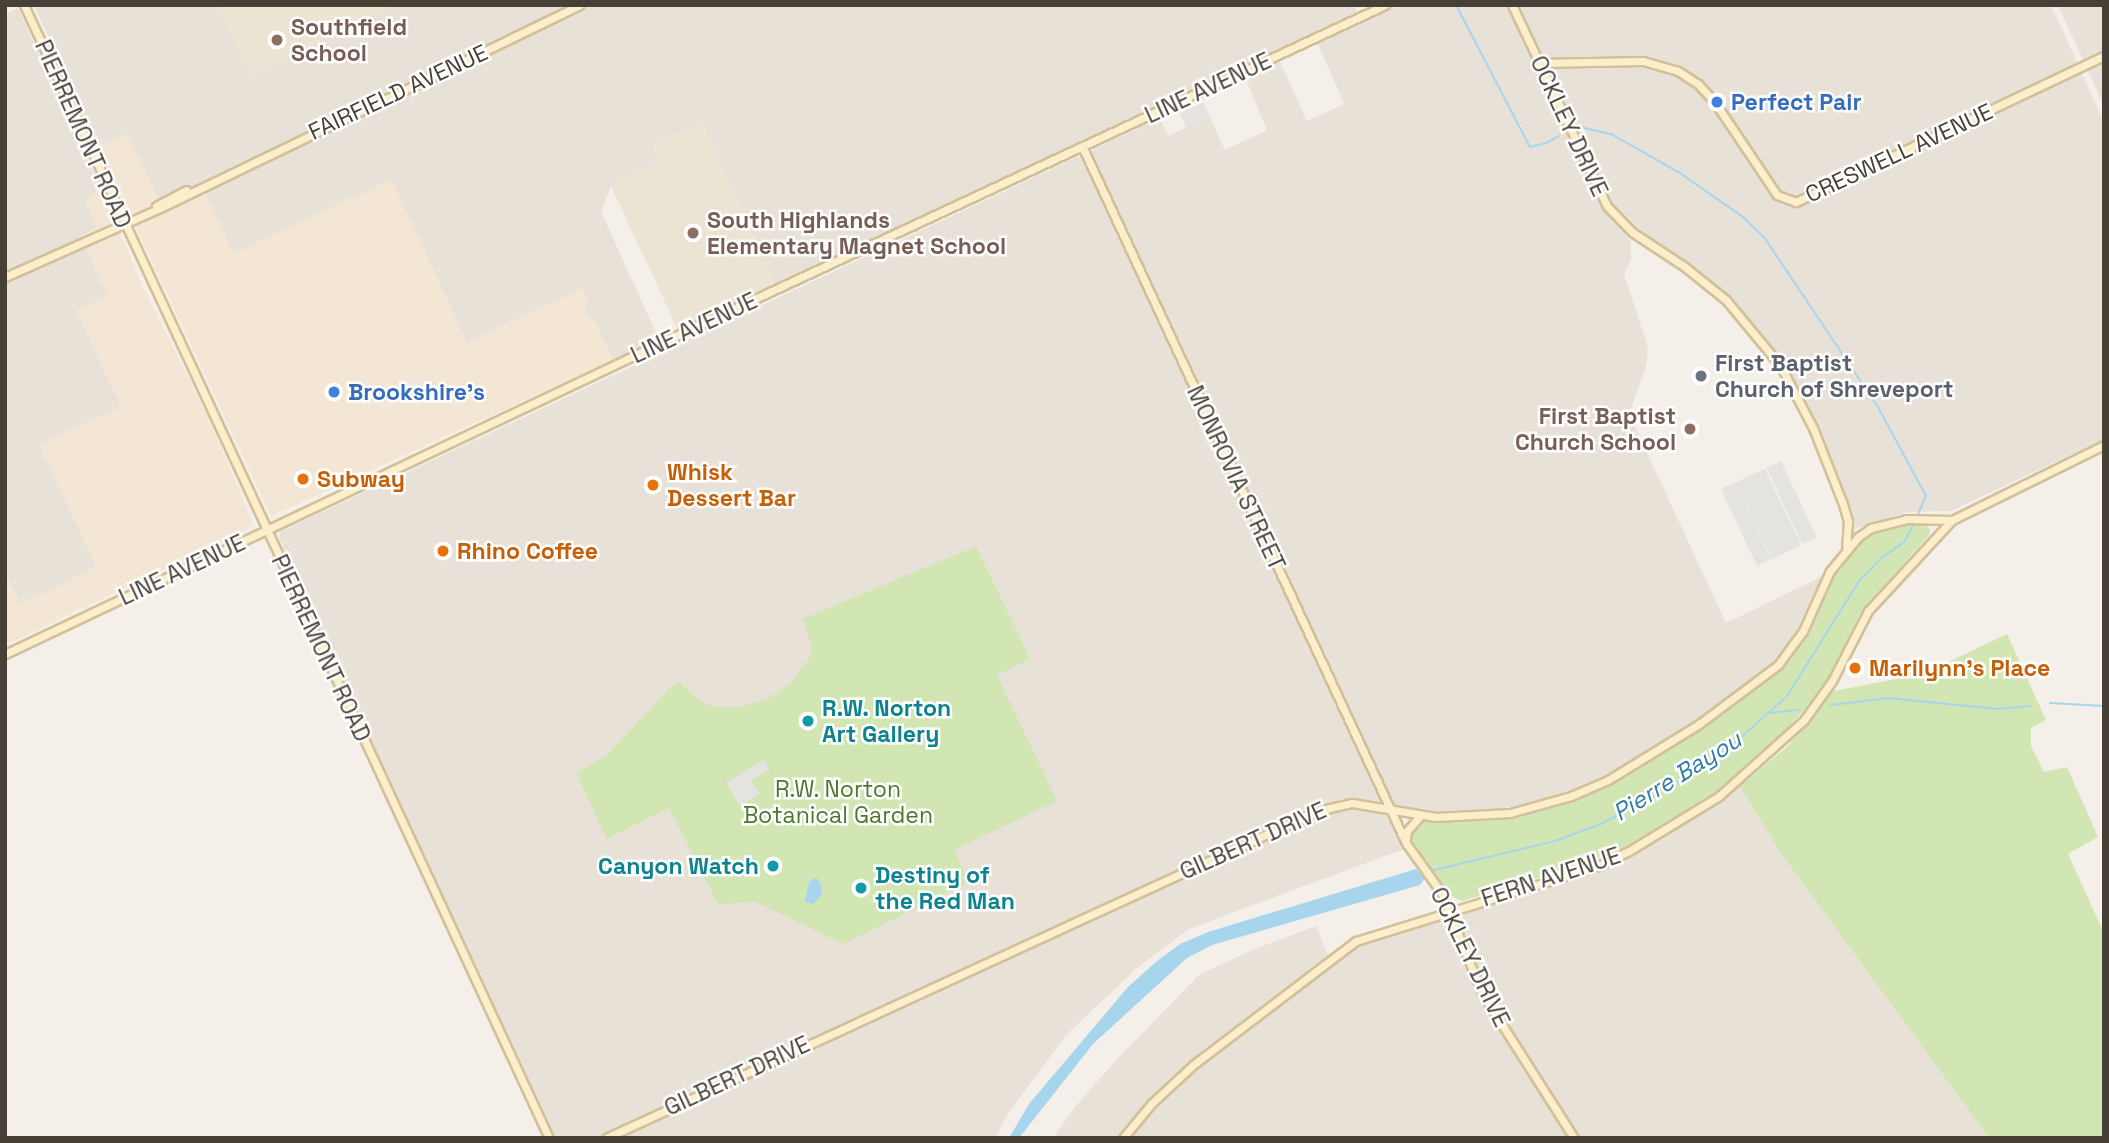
<!DOCTYPE html>
<html>
<head>
<meta charset="utf-8">
<style>
  body { margin:0 }
  #map { position:relative; width:2109px; height:1143px; overflow:hidden; background:#f4f0e9; font-family:"Space Grotesk",sans-serif }
  div>[style] { position:absolute }
  .residential>* { inset:0; background:#e7e1d7 }
  .commercial>* { inset:0; background:#f4e6d5 }
  .education>* { inset:0; background:#ece4d3 }
  .green>* { inset:0; background:#d2e6b3 }
  .parking>* { inset:0; background:#e5e3e0; transform-origin:0 0 }
  .water>* { inset:0; background:#a8d5ee }
  .stream>* { height:2px; margin:-1px; padding:0 1px; transform-origin:1px; border-radius:1px; background:#a8d5ee }
  .roads { filter:drop-shadow(2px 0 #d2c09a) drop-shadow(-2px 0 #d2c09a) drop-shadow(0 2px #d2c09a) drop-shadow(0 -2px #d2c09a) }
  .secondary>* { height:7px; margin:-3.5px; padding:0 3.5px; transform-origin:3.5px; border-radius:3.5px; background:#fceeca }
  .dots>* { width:19px; height:19px; translate:-50% -50%; box-sizing:border-box; border:4px solid #fff; border-radius:50% }
  span { translate:-50% -50%; white-space:nowrap; text-align:center; line-height:1.15; -webkit-text-stroke:5px #fff; paint-order:stroke }
  .education-label { font-size:23px; color:#785e54; font-weight:700 }
  .left { translate:0 -50%; text-align:left }
  .right { translate:-100% -50%; text-align:right }
  .street-label { font-size:23px; color:#474037 }
  .shop-label { font-size:23px; color:#366cbe; font-weight:700 }
  .worship-label { font-size:23px; color:#5b616d; font-weight:700 }
  .food-label { font-size:23px; color:#c56008; font-weight:700 }
  .culture-label { font-size:23px; color:#0d838f; font-weight:700 }
  .park-label { font-size:23px; color:#4d772d }
  .water-label { font-size:24px; color:#327ca7; font-style:italic }
  .frame { position:absolute; inset:0; border:7px solid #474037; pointer-events:none }
</style>
</head>
<body>
<div id="map">
  <div class="residential">
    <i style="clip-path:polygon(34px 5px,217px 5px,250px 74px,393px 5px,1354px 5px,1357px 12px,773px 287px,774px 283px,702px 124px,653px 146px,661px 163px,611px 186px,601px 211px,659px 340px,613px 360px,593px 318px,590px 319px,583px 305px,582px 288px,467px 343px,391px 180px,233px 254px,164px 212px,127px 134px,98px 147px)"></i>
    <i style="clip-path:polygon(1401px 5px,1509px 5px,1595px 194px,1631px 243px,1631px 259px,1624px 274px,1648px 348px,1646px 366px,1629px 414px,1726px 623px,1823px 576px,1790px 643px,1764px 672px,1698px 720px,1623px 767px,1581px 787px,1524px 805px,1468px 813px,1431px 812px,1383px 802px,1404px 849px,1189px 929px,1138px 967px,1066px 1035px,1007px 1115px,996px 1138px,556px 1138px,321px 635px,279px 537px,280px 532px,1156px 120px,1161px 121px,1168px 136px,1210px 117px,1225px 150px,1267px 130px,1246px 80px,1280px 62px,1307px 121px,1344px 104px,1318px 44px)"></i>
    <i style="clip-path:polygon(1517px 5px,2051px 5px,2104px 122px,2104px 439px,1951px 511px,1908px 512px,1855px 529px,1809px 410px,1789px 371px,1748px 317px,1723px 292px,1637px 230px,1606px 196px)"></i>
    <i style="clip-path:polygon(2058px 5px,2104px 5px,2104px 106px)"></i>
    <i style="clip-path:polygon(18px 8px,101px 188px,85px 201px,97px 227px,80px 237px,109px 296px,77px 311px,121px 406px,96px 567px,20px 604px,5px 574px,5px 14px)"></i>
    <i style="clip-path:polygon(1740px 785px,1780px 852px,1989px 1138px,1580px 1138px,1485px 987px,1458px 915px,1609px 867px,1721px 800px)"></i>
    <i style="clip-path:polygon(1443px 918px,1448px 922px,1485px 1008px,1569px 1138px,1128px 1138px,1201px 1063px,1359px 943px)"></i>
    <i style="clip-path:polygon(1316px 926px,1328px 955px,1203px 1050px,1150px 1098px,1117px 1138px,1053px 1138px,1075px 1107px,1119px 1057px,1199px 975px,1252px 950px)"></i>
  </div>
  <div class="commercial">
    <i style="clip-path:polygon(127px 134px,164px 212px,205px 193px,233px 253px,391px 180px,467px 342px,582px 288px,589px 303px,584px 306px,590px 319px,593px 318px,613px 360px,271px 516px,98px 147px)"></i>
    <i style="clip-path:polygon(101px 188px,140px 280px,213px 427px,253px 523px,247px 530px,5px 645px,5px 574px,20px 604px,96px 567px,39px 444px,121px 406px,77px 310px,108px 296px,80px 237px,97px 227px,85px 201px)"></i>
  </div>
  <div class="education">
    <i style="clip-path:polygon(217px 5px,393px 5px,249px 74px)"></i>
    <i style="clip-path:polygon(702px 124px,774px 283px,773px 287px,678px 330px,611px 186px,660px 164px,653px 146px)"></i>
  </div>
  <div class="green">
    <i style="clip-path:polygon(1900px 524px,1924px 524px,1930px 529px,1929px 535px,1862px 610px,1833px 670px,1813px 700px,1775px 742px,1737px 776px,1717px 791px,1620px 850px,1578px 866px,1462px 901px,1449px 895px,1408px 835px,1419px 821px,1485px 821px,1544px 808px,1582px 796px,1626px 776px,1697px 732px,1780px 669px,1797px 648px,1832px 576px,1853px 548px,1880px 530px)"></i>
    <i style="clip-path:polygon(976px 546px,1030px 659px,997px 675px,1057px 801px,954px 850px,969px 882px,843px 944px,756px 902px,718px 904px,669px 808px,607px 839px,576px 773px,606px 756px,669px 689px,679px 682px,700px 701px,714px 707px,739px 707px,766px 700px,791px 683px,811px 656px,811px 644px,803px 619px)"></i>
    <i style="clip-path:polygon(2007px 634px,2046px 720px,2031px 728px,2031px 746px,2044px 772px,2067px 767px,2098px 837px,2068px 854px,2104px 933px,2104px 1138px,1989px 1138px,1780px 852px,1740px 786px,1787px 747px,1833px 691px,1923px 674px)"></i>
  </div>
  <div class="parking">
    <i style="left:1203px;top:102px;width:17px;height:26px;rotate:65deg"></i>
    <i style="left:1781px;top:461px;width:84px;height:16px;rotate:65deg"></i>
    <i style="clip-path:polygon(1765px 469px,1801px 545px,1772px 559px,1738px 489px,1771px 559px,1757px 566px,1721px 489px)"></i>
    <i style="clip-path:polygon(764px 760px,770px 769px,751px 781px,760px 794px,740px 806px,726px 783px)"></i>
  </div>
  <div class="water">
    <i style="clip-path:polygon(1416px 869px,1425px 878px,1420px 885px,1212px 945px,1187px 958px,1093px 1044px,1019px 1138px,1009px 1138px,1029px 1104px,1128px 987px,1157px 961px,1180px 944px,1208px 932px)"></i>
    <i style="clip-path:polygon(816px 877px,822px 886px,821px 896px,813px 904px,805px 902px,809px 882px)"></i>
  </div>
  <div class="stream">
    <i style="left:1456px;top:5px;width:160px;rotate:62.5deg"></i>
    <i style="left:1530px;top:147px;width:16px;rotate:-14deg"></i>
    <i style="left:1546px;top:143px;width:15px;rotate:-28deg"></i>
    <i style="left:1580px;top:127px;width:32px;rotate:13deg"></i>
    <i style="left:1611px;top:134px;width:79px;rotate:29.5deg"></i>
    <i style="left:1680px;top:173px;width:77px;rotate:34.9deg"></i>
    <i style="left:1743px;top:217px;width:29px;rotate:44deg"></i>
    <i style="left:1764px;top:237px;width:207px;rotate:56.2deg"></i>
    <i style="left:1879px;top:409px;width:99px;rotate:61.6deg"></i>
    <i style="left:1926px;top:496px;width:22px;rotate:114deg"></i>
    <i style="left:2050px;top:703px;width:54px;rotate:3.2deg"></i>
    <i style="left:1831px;top:705px;width:58px;rotate:-6.9deg"></i>
    <i style="left:1889px;top:698px;width:108px;rotate:5.9deg"></i>
    <i style="left:1996px;top:709px;width:34px;rotate:-5deg"></i>
    <i style="left:1768px;top:713px;width:30px;rotate:-6deg"></i>
    <i style="left:1430px;top:871px;width:129px;rotate:-13.5deg"></i>
    <i style="left:1555px;top:841px;width:49px;rotate:-20.3deg"></i>
    <i style="left:1601px;top:824px;width:72px;rotate:-28deg"></i>
    <i style="left:1665px;top:790px;width:77px;rotate:-33.3deg"></i>
    <i style="left:1729px;top:748px;width:78px;rotate:-41.9deg"></i>
    <i style="left:1787px;top:696px;width:136px;rotate:-57.9deg"></i>
    <i style="left:1859px;top:581px;width:32px;rotate:-46deg"></i>
    <i style="left:1881px;top:558px;width:29px;rotate:-35deg"></i>
    <i style="left:1905px;top:541px;width:22px;rotate:-63deg"></i>
  </div>
  <div class="roads">
    <div class="secondary">
      <i style="left:24px;top:5px;width:1249px;rotate:65.14deg"></i>
      <i style="left:1512px;top:5px;width:222px;rotate:64.7deg"></i>
      <i style="left:1607px;top:206px;width:36px;rotate:46deg"></i>
      <i style="left:1632px;top:232px;width:64px;rotate:33.4deg"></i>
      <i style="left:1685px;top:267px;width:53px;rotate:38.8deg"></i>
      <i style="left:1726px;top:300px;width:85px;rotate:50.3deg"></i>
      <i style="left:1780px;top:365px;width:71px;rotate:62.4deg"></i>
      <i style="left:1813px;top:428px;width:82px;rotate:68.5deg"></i>
      <i style="left:1843px;top:504px;width:18px;rotate:74deg"></i>
      <i style="left:1848px;top:521px;width:26px;rotate:94deg"></i>
      <i style="left:1539px;top:63px;width:104px;rotate:-1.1deg"></i>
      <i style="left:1643px;top:61px;width:36px;rotate:16deg"></i>
      <i style="left:1678px;top:71px;width:24px;rotate:33deg"></i>
      <i style="left:1698px;top:84px;width:23px;rotate:47deg"></i>
      <i style="left:1714px;top:101px;width:113px;rotate:56.2deg"></i>
      <i style="left:1777px;top:195px;width:20px;rotate:20deg"></i>
      <i style="left:1796px;top:202px;width:341px;rotate:-25.4deg"></i>
      <i style="left:1082px;top:146px;width:769px;rotate:65.07deg"></i>
      <i style="left:1406px;top:843px;width:60px;rotate:54.5deg"></i>
      <i style="left:1441px;top:892px;width:109px;rotate:67.9deg"></i>
      <i style="left:1482px;top:993px;width:172px;rotate:57.6deg"></i>
      <i style="left:156px;top:206px;width:34px;rotate:-28deg"></i>
      <i style="left:5px;top:277px;width:170px;rotate:-24deg"></i>
      <i style="left:160px;top:208px;width:466px;rotate:-25.8deg"></i>
      <i style="left:5px;top:654px;width:737px;rotate:-25.38deg"></i>
      <i style="left:671px;top:338px;width:788px;rotate:-25deg"></i>
      <i style="left:1406px;top:839px;width:8px;rotate:-83deg"></i>
      <i style="left:1407px;top:831px;width:21px;rotate:-49deg"></i>
      <i style="left:606px;top:1138px;width:783px;rotate:-24.7deg"></i>
      <i style="left:1317px;top:811px;width:36px;rotate:-13deg"></i>
      <i style="left:1352px;top:803px;width:85px;rotate:9.5deg"></i>
      <i style="left:1436px;top:817px;width:74px;rotate:-3.1deg"></i>
      <i style="left:1510px;top:813px;width:63px;rotate:-15.6deg"></i>
      <i style="left:1571px;top:796px;width:40px;rotate:-23.4deg"></i>
      <i style="left:1608px;top:780px;width:107px;rotate:-31.6deg"></i>
      <i style="left:1699px;top:724px;width:99px;rotate:-36.8deg"></i>
      <i style="left:1778px;top:665px;width:42px;rotate:-53.7deg"></i>
      <i style="left:1803px;top:631px;width:66px;rotate:-65.8deg"></i>
      <i style="left:1830px;top:571px;width:44px;rotate:-50.5deg"></i>
      <i style="left:1858px;top:537px;width:16px;rotate:-35deg"></i>
      <i style="left:1871px;top:528px;width:36px;rotate:-14deg"></i>
      <i style="left:1906px;top:519px;width:46px;rotate:1.2deg"></i>
      <i style="left:1123px;top:1138px;width:45px;rotate:-50.4deg"></i>
      <i style="left:1152px;top:1103px;width:56px;rotate:-42.8deg"></i>
      <i style="left:1193px;top:1065px;width:205px;rotate:-37.3deg"></i>
      <i style="left:1356px;top:941px;width:253px;rotate:-17.2deg"></i>
      <i style="left:1598px;top:866px;width:34px;rotate:-26deg"></i>
      <i style="left:1629px;top:851px;width:105px;rotate:-31.4deg"></i>
      <i style="left:1719px;top:796px;width:114px;rotate:-41.8deg"></i>
      <i style="left:1804px;top:720px;width:48px;rotate:-54.3deg"></i>
      <i style="left:1832px;top:681px;width:79px;rotate:-62.8deg"></i>
      <i style="left:1868px;top:611px;width:124px;rotate:-47.3deg"></i>
      <i style="left:1952px;top:520px;width:169px;rotate:-26.3deg"></i>
    </div>
  </div>
  <div class="dots">
    <i style="left:277px;top:40px;background:#8d6e63"></i>
    <i style="left:1717px;top:102px;background:#3f7fe0"></i>
    <i style="left:693px;top:233px;background:#8d6e63"></i>
    <i style="left:1701px;top:376px;background:#6b7280"></i>
    <i style="left:334px;top:392px;background:#3f7fe0"></i>
    <i style="left:1690px;top:429px;background:#8d6e63"></i>
    <i style="left:303px;top:479px;background:#e8710a"></i>
    <i style="left:653px;top:485px;background:#e8710a"></i>
    <i style="left:443px;top:551px;background:#e8710a"></i>
    <i style="left:1855px;top:668px;background:#e8710a"></i>
    <i style="left:808px;top:721px;background:#0f9aa8"></i>
    <i style="left:773px;top:866px;background:#0f9aa8"></i>
    <i style="left:861px;top:888px;background:#0f9aa8"></i>
  </div>
  <div class="education-label">
    <span class="left" style="left:291px;top:40px">Southfield<br>School</span>
    <span class="left" style="left:707px;top:233px">South Highlands<br>Elementary Magnet School</span>
    <span class="right" style="left:1676px;top:429px">First Baptist<br>Church School</span>
  </div>
  <div class="street-label">
    <span style="left:1208px;top:88px;rotate:-25deg">LINE AVENUE</span>
    <span style="left:398px;top:92px;rotate:-25deg">FAIRFIELD AVENUE</span>
    <span style="left:1569px;top:126px;rotate:65deg">OCKLEY DRIVE</span>
    <span style="left:83px;top:134px;rotate:66deg">PIERREMONT ROAD</span>
    <span style="left:1899px;top:153px;rotate:-25deg">CRESWELL AVENUE</span>
    <span style="left:694px;top:328px;rotate:-25deg">LINE AVENUE</span>
    <span style="left:1236px;top:478px;rotate:65deg">MONROVIA STREET</span>
    <span style="left:182px;top:570px;rotate:-25deg">LINE AVENUE</span>
    <span style="left:321px;top:648px;rotate:65deg">PIERREMONT ROAD</span>
    <span style="left:1253px;top:841px;rotate:-24deg">GILBERT DRIVE</span>
    <span style="left:1551px;top:877px;rotate:-18deg">FERN AVENUE</span>
    <span style="left:1470px;top:957px;rotate:64deg">OCKLEY DRIVE</span>
    <span style="left:737px;top:1076px;rotate:-25deg">GILBERT DRIVE</span>
  </div>
  <div class="shop-label">
    <span class="left" style="left:1731px;top:102px">Perfect Pair</span>
    <span class="left" style="left:348px;top:392px">Brookshire's</span>
  </div>
  <div class="worship-label">
    <span class="left" style="left:1715px;top:376px">First Baptist<br>Church of Shreveport</span>
  </div>
  <div class="food-label">
    <span class="left" style="left:667px;top:485px">Whisk<br>Dessert Bar</span>
    <span class="left" style="left:317px;top:479px">Subway</span>
    <span class="left" style="left:457px;top:551px">Rhino Coffee</span>
    <span class="left" style="left:1869px;top:668px">Marilynn's Place</span>
  </div>
  <div class="culture-label">
    <span class="left" style="left:822px;top:721px">R.W. Norton<br>Art Gallery</span>
    <span class="right" style="left:759px;top:866px">Canyon Watch</span>
    <span class="left" style="left:875px;top:888px">Destiny of<br>the Red Man</span>
  </div>
  <div class="park-label">
    <span style="left:838px;top:802px">R.W. Norton<br>Botanical Garden</span>
  </div>
  <div class="water-label">
    <span style="left:1677px;top:776px;rotate:-32deg">Pierre Bayou</span>
  </div>
  <div class="frame"></div>
</div>
</body>
</html>
